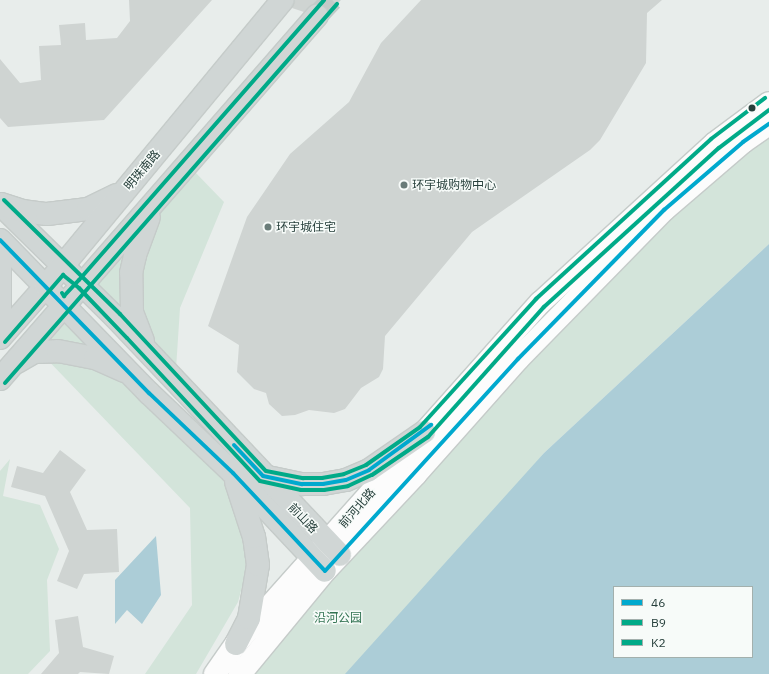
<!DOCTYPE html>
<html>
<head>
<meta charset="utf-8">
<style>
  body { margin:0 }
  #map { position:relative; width:769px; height:674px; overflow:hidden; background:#e8edeb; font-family:"IBM Plex Sans","Noto Sans SC",sans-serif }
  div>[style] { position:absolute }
  .green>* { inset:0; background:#d3e4da }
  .water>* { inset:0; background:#accdd7 }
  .building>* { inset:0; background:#cfd4d2 }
  .primary-tunnel>* { height:22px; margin-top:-11px; transform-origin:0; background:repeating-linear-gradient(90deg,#c1cac8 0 22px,transparent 0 33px) }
  .roads { filter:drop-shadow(1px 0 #c5cbc9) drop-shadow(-1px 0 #c5cbc9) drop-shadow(0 1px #c5cbc9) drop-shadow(0 -1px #c5cbc9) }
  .secondary>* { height:22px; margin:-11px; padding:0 11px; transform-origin:11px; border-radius:11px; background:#fcfcfc }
  .primary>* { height:22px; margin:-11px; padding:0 11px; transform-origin:11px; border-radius:11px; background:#d0d6d5 }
  .bus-1>* { height:4px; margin:-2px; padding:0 2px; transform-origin:2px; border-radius:2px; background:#00a9ce }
  .bus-2>* { height:4px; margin:-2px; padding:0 2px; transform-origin:2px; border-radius:2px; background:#0a8 }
  .bus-3>* { height:4px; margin:-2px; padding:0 2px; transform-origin:2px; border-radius:2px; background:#0a8 }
  .dots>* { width:11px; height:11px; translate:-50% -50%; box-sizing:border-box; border:2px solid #f7fbf9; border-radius:50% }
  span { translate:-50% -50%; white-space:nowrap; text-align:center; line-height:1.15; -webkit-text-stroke:3px #f7fbf9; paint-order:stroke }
  .street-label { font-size:12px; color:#263f3b }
  .poi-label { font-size:12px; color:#263f3b }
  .left { translate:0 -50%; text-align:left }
  .park-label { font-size:12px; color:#337453 }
  .legend { position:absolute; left:613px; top:586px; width:140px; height:72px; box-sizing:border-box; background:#f7fbf9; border:1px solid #a3b0ad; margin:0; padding:5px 7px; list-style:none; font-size:12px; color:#263f3b }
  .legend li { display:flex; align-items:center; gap:8px; height:20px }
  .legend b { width:20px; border:1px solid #a3b0ad }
</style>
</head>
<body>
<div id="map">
  <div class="green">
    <i style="clip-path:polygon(769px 132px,769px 244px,544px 453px,359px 674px,228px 674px,254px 636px,697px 182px)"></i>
    <i style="clip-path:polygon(193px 170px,224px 202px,180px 308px,176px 369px,94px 284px)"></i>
    <i style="clip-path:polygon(65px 315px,224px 481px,243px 539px,247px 568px,238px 602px,196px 674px,145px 674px,192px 605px,190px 508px,39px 351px)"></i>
    <i style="clip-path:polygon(10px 459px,3px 496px,40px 505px,59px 549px,47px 580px,50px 651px,28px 674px,0 674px,0 471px)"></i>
  </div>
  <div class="water">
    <i style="clip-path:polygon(evenodd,769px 244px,769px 674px,345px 674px,544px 453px,769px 244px,614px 587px,752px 587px,752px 657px,614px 657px,614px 587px)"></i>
    <i style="clip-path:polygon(156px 536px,161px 595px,142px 624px,127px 610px,115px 624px,115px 580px)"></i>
  </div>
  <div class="building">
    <i style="clip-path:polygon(129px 0,212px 0,104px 120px,8px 127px,0 118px,0 59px,20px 83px,41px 80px,39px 46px,61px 45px,59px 25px,85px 23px,86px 40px,117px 38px,130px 21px)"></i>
    <i style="clip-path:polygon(295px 0,341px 0,329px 13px,325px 7px,319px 4px,313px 4px,304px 12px,292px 8px)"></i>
    <i style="clip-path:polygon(421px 0,662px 0,647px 13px,646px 63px,600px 140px,590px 150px,472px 232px,385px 336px,383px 369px,379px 377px,361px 388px,345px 409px,334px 413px,309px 410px,295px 415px,282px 416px,269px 404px,266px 393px,254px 389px,237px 372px,239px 345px,208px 326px,247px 217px,290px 154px,349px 102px,381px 43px)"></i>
    <i style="clip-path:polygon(60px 450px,86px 470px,70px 492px,87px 530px,117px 529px,119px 572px,84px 574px,77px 589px,57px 581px,69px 551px,45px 496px,11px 487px,17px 466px,43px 473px)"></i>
    <i style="clip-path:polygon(78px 616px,83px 647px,114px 656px,109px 674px,80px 672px,78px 674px,41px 674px,59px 653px,55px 620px)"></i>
  </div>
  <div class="primary-tunnel">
    <i style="left:317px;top:16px;width:22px;rotate:-47deg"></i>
  </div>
  <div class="roads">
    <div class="secondary">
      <i style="left:215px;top:674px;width:37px;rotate:-55deg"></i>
      <i style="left:236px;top:644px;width:457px;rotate:-48.3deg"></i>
      <i style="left:540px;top:303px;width:237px;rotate:-42.4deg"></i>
      <i style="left:715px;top:143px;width:67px;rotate:-36.5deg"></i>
      <i style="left:240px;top:674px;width:134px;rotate:-50.5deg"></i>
      <i style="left:325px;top:571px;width:132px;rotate:-46.8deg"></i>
      <i style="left:415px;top:475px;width:155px;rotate:-48.4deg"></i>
      <i style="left:518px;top:359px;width:209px;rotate:-45.6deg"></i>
      <i style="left:664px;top:210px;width:104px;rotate:-40.7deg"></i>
      <i style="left:743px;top:142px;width:32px;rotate:-35deg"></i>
    </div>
    <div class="primary">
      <i style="left:0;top:204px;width:163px;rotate:44.5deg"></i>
      <i style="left:116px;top:318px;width:326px;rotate:46.6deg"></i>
      <i style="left:1px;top:204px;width:22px;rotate:18deg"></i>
      <i style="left:22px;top:211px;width:25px;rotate:7deg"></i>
      <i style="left:47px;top:214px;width:41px;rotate:-7deg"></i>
      <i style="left:88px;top:209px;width:32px;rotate:-26deg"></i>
      <i style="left:0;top:240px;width:214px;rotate:45.8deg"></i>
      <i style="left:149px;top:393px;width:116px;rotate:43.6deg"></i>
      <i style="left:233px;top:473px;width:134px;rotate:46.8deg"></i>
      <i style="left:0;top:258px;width:57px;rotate:90deg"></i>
      <i style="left:0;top:338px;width:69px;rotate:-48.5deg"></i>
      <i style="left:46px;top:286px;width:371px;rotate:-50.4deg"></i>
      <i style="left:143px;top:341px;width:31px;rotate:-111deg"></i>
      <i style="left:132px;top:312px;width:39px;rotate:-91deg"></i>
      <i style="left:131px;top:273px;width:18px;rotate:-77deg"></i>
      <i style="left:135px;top:255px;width:40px;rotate:-69.8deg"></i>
      <i style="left:17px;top:362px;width:20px;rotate:-30deg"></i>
      <i style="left:34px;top:352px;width:24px;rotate:-2deg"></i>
      <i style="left:58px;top:351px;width:38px;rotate:11deg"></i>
      <i style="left:95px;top:358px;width:32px;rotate:24deg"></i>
      <i style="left:0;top:379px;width:482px;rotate:-48.9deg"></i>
      <i style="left:263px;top:476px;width:40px;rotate:12deg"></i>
      <i style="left:302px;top:484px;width:21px"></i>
      <i style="left:323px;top:484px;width:23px;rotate:-10deg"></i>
      <i style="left:346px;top:480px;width:25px;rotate:-23deg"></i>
      <i style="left:369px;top:470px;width:67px;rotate:-34.6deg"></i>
      <i style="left:236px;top:644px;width:29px;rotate:-63deg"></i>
      <i style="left:249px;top:618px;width:54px;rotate:-80.4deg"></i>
      <i style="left:258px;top:565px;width:28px;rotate:-98deg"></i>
      <i style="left:254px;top:537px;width:58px;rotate:-108.1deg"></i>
    </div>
  </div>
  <div class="bus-1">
    <i style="left:0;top:240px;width:214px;rotate:45.8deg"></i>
    <i style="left:149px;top:393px;width:116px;rotate:43.6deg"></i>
    <i style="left:233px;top:473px;width:134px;rotate:46.8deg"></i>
    <i style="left:325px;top:571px;width:287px;rotate:-47.7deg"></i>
    <i style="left:518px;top:359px;width:209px;rotate:-45.6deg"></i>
    <i style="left:664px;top:210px;width:104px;rotate:-40.7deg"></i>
    <i style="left:743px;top:142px;width:32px;rotate:-35deg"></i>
    <i style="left:234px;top:445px;width:42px;rotate:46.9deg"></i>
    <i style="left:263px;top:476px;width:40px;rotate:12deg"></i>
    <i style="left:302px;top:484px;width:21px"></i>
    <i style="left:323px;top:484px;width:23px;rotate:-10deg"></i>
    <i style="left:346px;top:480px;width:25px;rotate:-23deg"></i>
    <i style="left:369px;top:470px;width:77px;rotate:-36deg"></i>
  </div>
  <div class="bus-2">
    <i style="left:5px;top:342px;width:89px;rotate:-49.1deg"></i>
    <i style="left:63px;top:275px;width:21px;rotate:39deg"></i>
    <i style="left:79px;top:288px;width:69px;rotate:46.2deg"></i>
    <i style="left:127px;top:338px;width:195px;rotate:47.1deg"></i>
    <i style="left:260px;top:481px;width:42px;rotate:12.4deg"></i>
    <i style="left:301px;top:490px;width:23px"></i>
    <i style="left:324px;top:490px;width:24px;rotate:-9deg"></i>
    <i style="left:348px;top:486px;width:26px;rotate:-25deg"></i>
    <i style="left:372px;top:475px;width:68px;rotate:-34.2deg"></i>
    <i style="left:428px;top:437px;width:174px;rotate:-48.3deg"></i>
    <i style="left:544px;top:307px;width:236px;rotate:-42.3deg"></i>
    <i style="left:719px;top:148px;width:63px;rotate:-37.2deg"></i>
    <i style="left:5px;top:383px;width:504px;rotate:-48.78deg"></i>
  </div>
  <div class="bus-3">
    <i style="left:4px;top:200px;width:163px;rotate:44.5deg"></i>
    <i style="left:120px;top:314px;width:214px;rotate:47.1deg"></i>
    <i style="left:266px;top:471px;width:38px;rotate:11deg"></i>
    <i style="left:303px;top:478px;width:19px"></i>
    <i style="left:322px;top:478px;width:22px;rotate:-10deg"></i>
    <i style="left:344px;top:474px;width:24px;rotate:-22deg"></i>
    <i style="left:366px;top:465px;width:66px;rotate:-35.1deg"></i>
    <i style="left:420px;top:427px;width:173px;rotate:-47.8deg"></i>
    <i style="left:536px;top:299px;width:237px;rotate:-42.4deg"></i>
    <i style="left:711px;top:139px;width:68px;rotate:-37.2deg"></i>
    <i style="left:62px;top:293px;width:4px;rotate:56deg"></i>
    <i style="left:64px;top:296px;width:22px;rotate:-47deg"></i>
    <i style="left:79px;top:280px;width:372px;rotate:-48.8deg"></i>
  </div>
  <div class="dots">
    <i style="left:752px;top:108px;background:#263f3b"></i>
    <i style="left:404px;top:185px;background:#6a7c79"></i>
    <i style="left:268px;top:227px;background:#6a7c79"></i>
  </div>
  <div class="street-label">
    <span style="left:142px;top:170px;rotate:-50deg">明珠南路</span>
    <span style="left:357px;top:508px;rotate:-49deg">前河北路</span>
    <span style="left:303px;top:518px;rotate:46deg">前山路</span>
  </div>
  <div class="poi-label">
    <span class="left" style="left:412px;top:185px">环宇城购物中心</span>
    <span class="left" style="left:276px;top:227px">环宇城住宅</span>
  </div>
  <div class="park-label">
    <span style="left:338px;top:618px">沿河公园</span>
  </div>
  <ul class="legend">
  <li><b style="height:5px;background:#00a9ce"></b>46</li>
  <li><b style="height:5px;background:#0a8"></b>B9</li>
  <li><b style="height:5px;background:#0a8"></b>K2</li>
  </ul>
</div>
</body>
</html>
